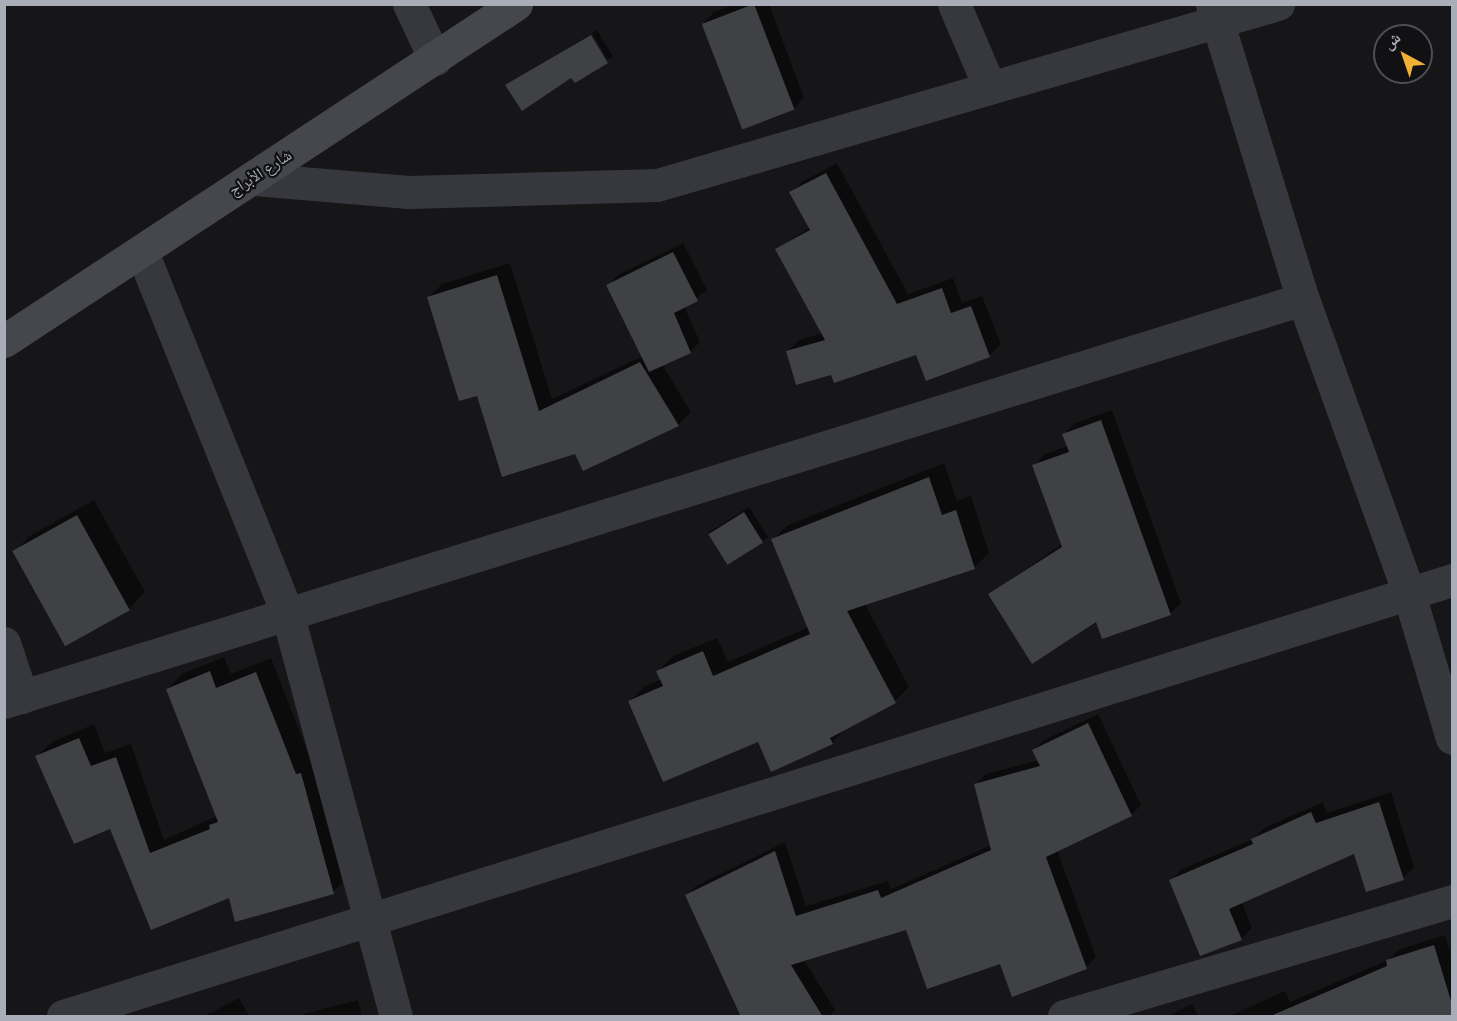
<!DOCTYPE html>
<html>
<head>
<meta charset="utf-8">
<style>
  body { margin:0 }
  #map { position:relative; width:1457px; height:1021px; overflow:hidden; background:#161618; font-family:Overpass,"Noto Naskh Arabic",sans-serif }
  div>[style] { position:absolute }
  .shadow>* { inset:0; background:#0007; transform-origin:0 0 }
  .building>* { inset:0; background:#404145; transform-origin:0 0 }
  .street>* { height:33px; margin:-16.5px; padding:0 16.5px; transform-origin:16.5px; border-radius:16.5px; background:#37383d }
  .secondary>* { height:33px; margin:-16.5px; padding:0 16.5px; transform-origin:16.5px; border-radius:16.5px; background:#45474d }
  span { translate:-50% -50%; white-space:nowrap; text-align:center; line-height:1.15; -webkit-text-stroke:4.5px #111113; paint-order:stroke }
  .street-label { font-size:16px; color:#a8adb8 }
  .frame { position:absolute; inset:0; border:6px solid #a8adb8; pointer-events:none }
  .north { position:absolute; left:1373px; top:24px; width:60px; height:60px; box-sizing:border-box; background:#111113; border:2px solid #4d4f55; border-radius:50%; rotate:320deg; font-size:16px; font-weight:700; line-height:24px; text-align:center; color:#a8adb8 }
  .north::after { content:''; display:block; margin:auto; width:21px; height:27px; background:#f2b134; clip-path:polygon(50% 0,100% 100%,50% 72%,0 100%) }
</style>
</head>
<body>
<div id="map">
  <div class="shadow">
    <i style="clip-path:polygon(735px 4px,769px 4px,804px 98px,793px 109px,703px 24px,714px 12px)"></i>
    <i style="left:597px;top:30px;width:31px;height:6px;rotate:59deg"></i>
    <i style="clip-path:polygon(590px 35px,606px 63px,572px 76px,507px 85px)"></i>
    <i style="clip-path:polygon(837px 163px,908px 294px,953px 278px,962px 303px,982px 296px,1001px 344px,990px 355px,926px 379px,917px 353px,832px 373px,788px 351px,799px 340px,823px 333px,777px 249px,810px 227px,791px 193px,802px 182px)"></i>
    <i style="clip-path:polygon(683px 243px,707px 290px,684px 306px,700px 342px,690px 352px,662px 364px,691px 412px,678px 425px,576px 452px,478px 394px,429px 297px,442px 284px,510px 263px,552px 399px,643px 356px,608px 285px,618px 275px)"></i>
    <i style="clip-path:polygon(1112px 410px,1181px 603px,1170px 614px,1097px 620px,990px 594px,1062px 544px,1034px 465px,1045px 454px,1068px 446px,1064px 434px,1075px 423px)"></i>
    <i style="clip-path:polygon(944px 463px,957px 501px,971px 496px,989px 553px,974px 568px,865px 604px,909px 687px,895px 701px,846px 728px,832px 743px,758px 740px,630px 701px,644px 687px,662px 679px,658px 671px,673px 656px,717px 638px,728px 662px,809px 627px,773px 539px,788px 525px)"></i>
    <i style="clip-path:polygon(94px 500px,145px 592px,129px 609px,14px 552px,30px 536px)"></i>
    <i style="left:749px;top:507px;width:36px;height:47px;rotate:58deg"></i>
    <i style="clip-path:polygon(224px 657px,231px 674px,271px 658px,311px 760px,348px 878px,333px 892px,230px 895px,152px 928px,110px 827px,37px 756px,52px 742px,94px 724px,105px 753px,131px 744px,164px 840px,217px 816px,167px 689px,182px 674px)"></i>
    <i style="clip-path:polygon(1098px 714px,1141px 805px,1131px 815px,1057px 850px,1096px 957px,1086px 967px,907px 928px,804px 960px,835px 1010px,829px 1016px,742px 1016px,686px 896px,696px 886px,785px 842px,806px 906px,888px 881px,891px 889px,992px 845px,976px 784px,986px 774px,1039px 760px,1034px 750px,1044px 740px)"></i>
    <i style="clip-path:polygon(1391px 792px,1414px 867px,1403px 878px,1355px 852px,1242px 902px,1252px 928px,1241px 939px,1171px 880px,1182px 869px,1253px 839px,1264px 828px,1323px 802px,1327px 813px)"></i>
    <i style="clip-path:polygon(1445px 935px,1452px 959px,1452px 1016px,1230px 1016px,1285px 991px,1290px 1002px,1388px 960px,1398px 950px)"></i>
    <i style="clip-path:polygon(239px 998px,249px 1016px,206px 1016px,208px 1014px)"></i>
    <i style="clip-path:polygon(358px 1000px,362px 1016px,296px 1016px)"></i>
    <i style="clip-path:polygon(1192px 1004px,1198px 1016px,1168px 1016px)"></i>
  </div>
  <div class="building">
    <i style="left:754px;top:4px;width:113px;height:56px;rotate:69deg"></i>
    <i style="clip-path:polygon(591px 35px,608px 63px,575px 83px,571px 78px,522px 111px,505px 85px)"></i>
    <i style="clip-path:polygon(826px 173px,897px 304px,942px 288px,951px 313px,971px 306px,990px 357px,926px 381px,916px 355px,834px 383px,831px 375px,796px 385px,786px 351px,825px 340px,775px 249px,810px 230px,789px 192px)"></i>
    <i style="clip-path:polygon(673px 252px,698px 301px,674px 313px,691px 353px,649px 372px,606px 285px)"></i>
    <i style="clip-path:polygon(497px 275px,539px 411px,640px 362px,679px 426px,583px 471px,575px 454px,502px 477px,477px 396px,459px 401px,427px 297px)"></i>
    <i style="clip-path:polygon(1101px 420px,1171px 615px,1102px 639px,1096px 622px,1032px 664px,988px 594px,1062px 547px,1032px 465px,1069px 452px,1062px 434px)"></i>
    <i style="clip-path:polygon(929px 477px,942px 515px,956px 510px,975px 569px,847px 611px,896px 703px,830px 738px,833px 744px,771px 772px,758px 742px,663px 782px,628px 701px,663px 686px,656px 671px,703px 651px,713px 676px,810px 634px,771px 539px)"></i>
    <i style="left:744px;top:512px;width:36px;height:42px;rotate:58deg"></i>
    <i style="left:77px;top:515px;width:109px;height:74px;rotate:61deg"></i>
    <i style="clip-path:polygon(210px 671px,216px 688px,256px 672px,296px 774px,301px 773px,334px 894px,235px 922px,229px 898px,151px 930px,110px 829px,74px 844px,35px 756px,79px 738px,91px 766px,116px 757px,150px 853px,210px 829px,209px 825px,218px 822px,166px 689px)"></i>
    <i style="clip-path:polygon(1088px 723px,1132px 816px,1046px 857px,1087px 969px,1012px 997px,1000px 964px,927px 989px,906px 930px,791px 965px,823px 1017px,741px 1017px,685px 895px,775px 851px,796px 916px,878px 890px,881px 898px,991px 850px,974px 784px,1040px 766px,1032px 750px)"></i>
    <i style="clip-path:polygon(1379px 802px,1404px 880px,1366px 892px,1354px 854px,1229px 909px,1242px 940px,1200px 956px,1169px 880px,1253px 844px,1251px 839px,1311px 812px,1316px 823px)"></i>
    <i style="clip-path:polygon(1434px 945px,1452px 1004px,1452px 1017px,1268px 1017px,1387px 966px,1386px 960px)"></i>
  </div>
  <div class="street">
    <i style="left:409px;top:4px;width:61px;rotate:64.7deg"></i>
    <i style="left:954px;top:4px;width:91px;rotate:66.8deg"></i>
    <i style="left:1212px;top:4px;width:309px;rotate:72.9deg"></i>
    <i style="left:1303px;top:299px;width:313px;rotate:70.2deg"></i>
    <i style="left:1409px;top:594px;width:150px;rotate:73.4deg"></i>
    <i style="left:254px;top:179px;width:155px;rotate:4.8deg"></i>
    <i style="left:408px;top:192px;width:249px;rotate:-1.6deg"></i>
    <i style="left:657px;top:185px;width:647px;rotate:-16.25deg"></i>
    <i style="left:142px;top:252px;width:392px;rotate:68.1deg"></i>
    <i style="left:288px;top:616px;width:414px;rotate:74.9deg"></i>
    <i style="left:4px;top:643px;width:57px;rotate:71.6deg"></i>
    <i style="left:4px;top:702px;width:1360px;rotate:-17.24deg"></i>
    <i style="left:63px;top:1016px;width:1456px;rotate:-17.43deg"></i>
    <i style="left:1064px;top:1016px;width:405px;rotate:-16.5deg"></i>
  </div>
  <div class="secondary">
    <i style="left:4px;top:341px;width:613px;rotate:-33.35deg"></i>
  </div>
  <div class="street-label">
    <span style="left:261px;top:174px;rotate:-33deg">شارع الأبراج</span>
  </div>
  <div class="frame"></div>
  <div class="north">ش</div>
</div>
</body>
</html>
